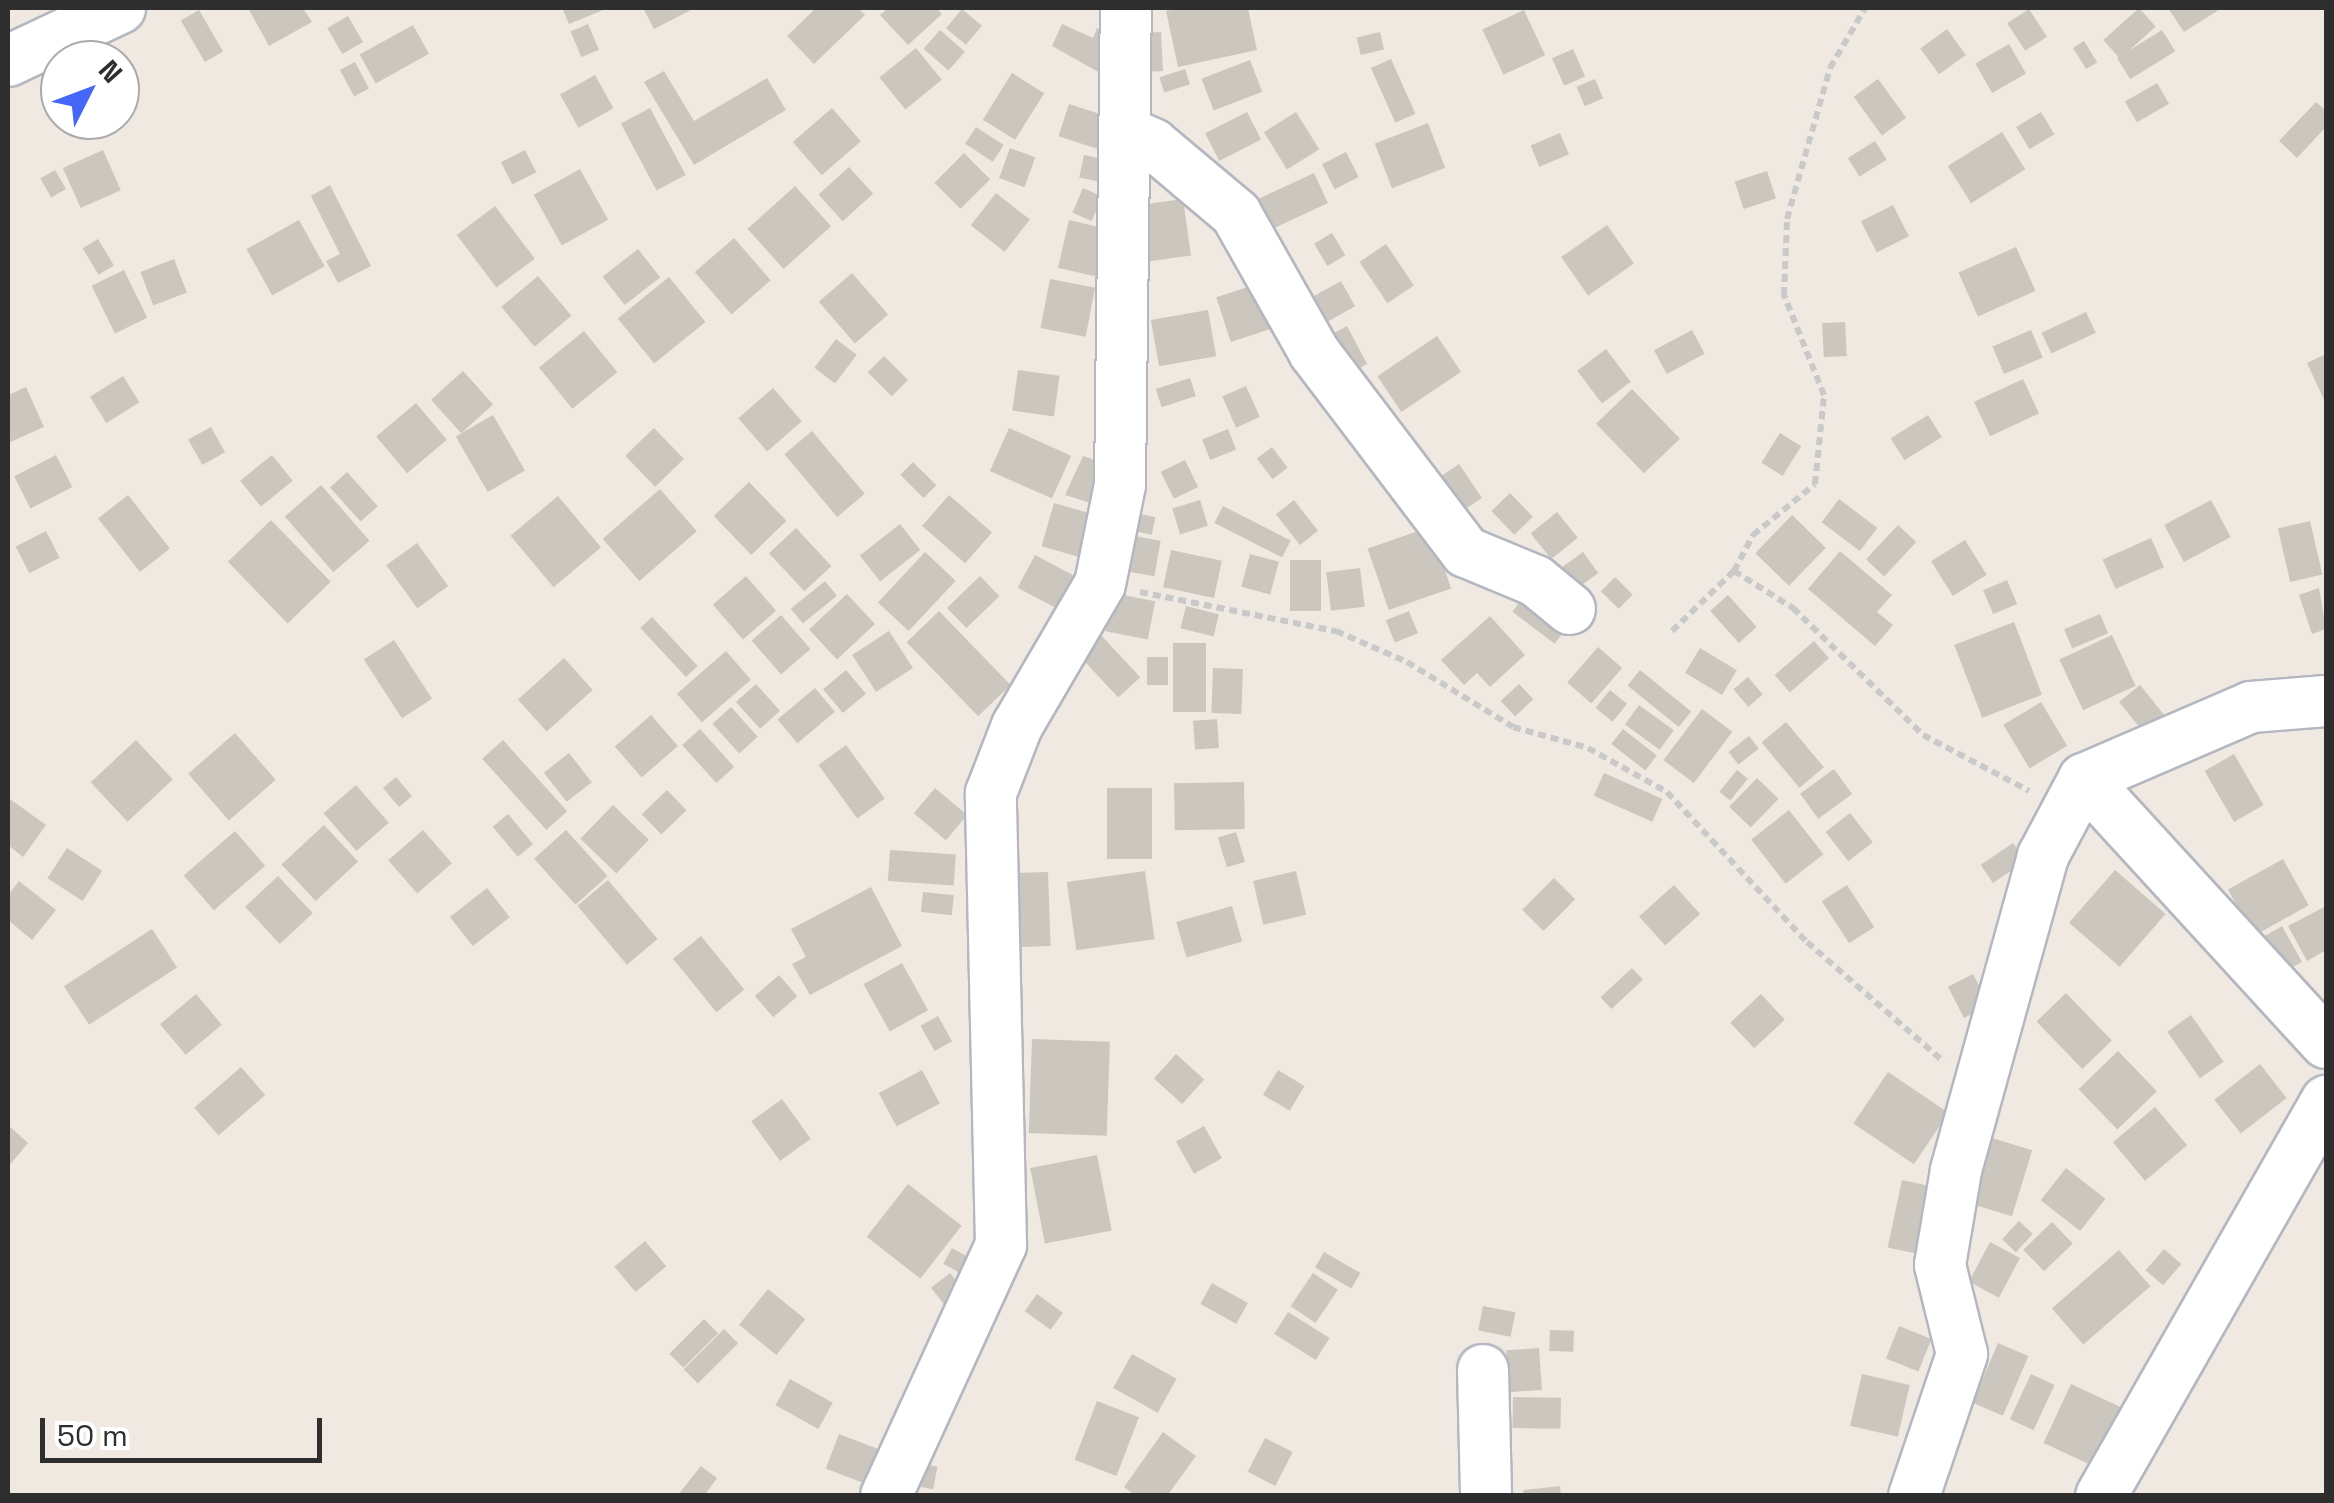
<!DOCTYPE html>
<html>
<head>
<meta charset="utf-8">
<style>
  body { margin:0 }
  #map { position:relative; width:2334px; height:1503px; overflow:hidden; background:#efe9e1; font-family:"Space Grotesk",sans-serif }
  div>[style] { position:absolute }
  .building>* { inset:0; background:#cbc7bf; transform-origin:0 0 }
  .path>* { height:6px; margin-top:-3px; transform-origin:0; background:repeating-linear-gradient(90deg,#c9c9c9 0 8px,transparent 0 13px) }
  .roads { filter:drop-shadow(2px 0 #b4b7c1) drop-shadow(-2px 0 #b4b7c1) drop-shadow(0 2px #b4b7c1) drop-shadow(0 -2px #b4b7c1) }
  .minor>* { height:50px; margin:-25px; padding:0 25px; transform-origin:25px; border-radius:25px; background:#fff }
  span { translate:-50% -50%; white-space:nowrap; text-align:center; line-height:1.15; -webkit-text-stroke:9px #fff; paint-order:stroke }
  .frame { position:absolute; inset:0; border:10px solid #2e2e2e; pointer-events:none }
  .north { position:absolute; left:40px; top:40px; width:100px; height:100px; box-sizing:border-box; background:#fff; border:2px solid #ababab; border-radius:50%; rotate:48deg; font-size:28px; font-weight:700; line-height:40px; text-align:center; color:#2e2e2e }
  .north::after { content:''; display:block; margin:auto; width:35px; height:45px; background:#4466f9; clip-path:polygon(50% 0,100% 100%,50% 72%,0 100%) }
  .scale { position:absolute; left:40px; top:1418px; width:282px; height:45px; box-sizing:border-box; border:5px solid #2e2e2e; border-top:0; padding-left:12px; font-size:30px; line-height:35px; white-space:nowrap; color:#2e2e2e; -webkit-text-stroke:8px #fff; paint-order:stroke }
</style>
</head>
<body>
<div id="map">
  <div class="building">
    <i style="clip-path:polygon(248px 8px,303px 8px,312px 22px,269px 46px)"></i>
    <i style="clip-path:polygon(562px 8px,608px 8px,569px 24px)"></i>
    <i style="clip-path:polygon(643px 8px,695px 8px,654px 29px)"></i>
    <i style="clip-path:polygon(816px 8px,858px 8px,865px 15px,814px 64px,787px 36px)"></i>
    <i style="clip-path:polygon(888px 8px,936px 8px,942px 14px,908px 45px,880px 15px)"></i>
    <i style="clip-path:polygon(1182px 8px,1248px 8px,1257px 50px,1178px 67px,1166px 11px)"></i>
    <i style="left:2139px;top:8px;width:25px;height:48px;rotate:48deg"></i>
    <i style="clip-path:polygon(2168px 8px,2222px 8px,2184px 32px)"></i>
    <i style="left:962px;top:9px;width:26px;height:25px;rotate:40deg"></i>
    <i style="left:2029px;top:9px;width:33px;height:26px;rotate:57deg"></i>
    <i style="left:199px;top:10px;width:48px;height:21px;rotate:60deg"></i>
    <i style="left:1524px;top:10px;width:50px;height:46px;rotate:65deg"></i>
    <i style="left:348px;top:16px;width:30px;height:24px;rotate:60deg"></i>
    <i style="left:588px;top:24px;width:28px;height:19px;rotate:67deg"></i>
    <i style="clip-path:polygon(1062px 24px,1093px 38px,1097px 28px,1119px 38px,1102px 74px,1052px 46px)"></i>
    <i style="left:413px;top:25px;width:33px;height:61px;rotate:61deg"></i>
    <i style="left:1947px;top:29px;width:32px;height:33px;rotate:54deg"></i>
    <i style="left:940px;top:30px;width:33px;height:25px;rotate:41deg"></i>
    <i style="left:2162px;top:30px;width:25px;height:53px;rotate:58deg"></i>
    <i style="left:1161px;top:32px;width:39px;height:21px;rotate:87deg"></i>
    <i style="left:1380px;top:32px;width:18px;height:24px;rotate:77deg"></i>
    <i style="left:2084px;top:41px;width:25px;height:13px;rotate:58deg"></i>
    <i style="left:2009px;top:44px;width:34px;height:39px;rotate:60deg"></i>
    <i style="left:916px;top:48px;width:41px;height:47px;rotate:51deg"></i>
    <i style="left:1573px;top:49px;width:30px;height:23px;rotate:66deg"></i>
    <i style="left:1391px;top:59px;width:60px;height:22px;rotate:66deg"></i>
    <i style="left:1250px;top:60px;width:34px;height:52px;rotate:69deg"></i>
    <i style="left:355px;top:62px;width:30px;height:17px;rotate:62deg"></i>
    <i style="left:1185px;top:69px;width:16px;height:27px;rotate:72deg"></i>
    <i style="clip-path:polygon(664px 71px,694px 121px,767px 78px,786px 110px,694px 165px,644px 82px)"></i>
    <i style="left:1012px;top:73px;width:38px;height:55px;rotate:32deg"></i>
    <i style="left:595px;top:75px;width:38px;height:40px;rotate:61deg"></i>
    <i style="left:1595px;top:79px;width:21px;height:20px;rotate:67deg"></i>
    <i style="left:1878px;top:79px;width:48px;height:30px;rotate:54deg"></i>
    <i style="left:2157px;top:83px;width:24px;height:37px;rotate:60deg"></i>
    <i style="clip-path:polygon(2316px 102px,2326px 111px,2326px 127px,2297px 158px,2279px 141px)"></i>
    <i style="left:1069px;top:104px;width:43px;height:34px;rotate:18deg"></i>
    <i style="left:650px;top:108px;width:76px;height:33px;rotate:62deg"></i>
    <i style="left:832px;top:108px;width:44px;height:52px;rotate:49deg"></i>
    <i style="left:1247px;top:112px;width:31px;height:47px;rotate:63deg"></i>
    <i style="left:1296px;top:112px;width:44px;height:38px;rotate:58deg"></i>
    <i style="left:2041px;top:112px;width:26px;height:29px;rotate:59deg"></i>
    <i style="left:1428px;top:123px;width:48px;height:57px;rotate:69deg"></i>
    <i style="left:976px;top:127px;width:33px;height:20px;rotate:33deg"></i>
    <i style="left:2002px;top:132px;width:44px;height:64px;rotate:58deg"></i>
    <i style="left:1560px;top:133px;width:23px;height:32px;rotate:67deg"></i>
    <i style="left:1875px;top:141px;width:22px;height:32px;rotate:58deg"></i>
    <i style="left:1010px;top:148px;width:27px;height:32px;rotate:20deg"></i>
    <i style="left:103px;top:150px;width:44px;height:44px;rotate:66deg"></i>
    <i style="left:525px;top:150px;width:25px;height:27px;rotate:63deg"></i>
    <i style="left:1346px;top:152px;width:28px;height:27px;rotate:63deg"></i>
    <i style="left:964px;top:153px;width:37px;height:42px;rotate:45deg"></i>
    <i style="left:1084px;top:155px;width:30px;height:23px;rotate:12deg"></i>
    <i style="left:849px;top:167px;width:36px;height:41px;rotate:48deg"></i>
    <i style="left:580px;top:169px;width:58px;height:53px;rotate:61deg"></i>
    <i style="left:55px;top:170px;width:22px;height:17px;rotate:60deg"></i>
    <i style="left:1767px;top:171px;width:29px;height:34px;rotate:72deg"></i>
    <i style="left:1314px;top:173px;width:33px;height:71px;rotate:65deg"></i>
    <i style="clip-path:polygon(330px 185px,371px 266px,338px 283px,326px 261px,340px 254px,311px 196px)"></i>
    <i style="left:795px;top:186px;width:54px;height:64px;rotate:48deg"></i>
    <i style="left:1083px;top:188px;width:21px;height:27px;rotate:23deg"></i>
    <i style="left:996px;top:193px;width:43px;height:41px;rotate:38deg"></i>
    <i style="left:1183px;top:199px;width:57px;height:43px;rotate:82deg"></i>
    <i style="left:1893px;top:205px;width:35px;height:36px;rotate:63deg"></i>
    <i style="left:495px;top:206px;width:66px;height:48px;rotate:53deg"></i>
    <i style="left:299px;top:220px;width:53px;height:60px;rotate:61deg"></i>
    <i style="left:1069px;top:220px;width:40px;height:49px;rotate:13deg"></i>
    <i style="left:1607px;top:225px;width:47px;height:56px;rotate:55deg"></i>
    <i style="left:1332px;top:233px;width:26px;height:21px;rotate:59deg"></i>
    <i style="left:734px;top:238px;width:56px;height:52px;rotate:49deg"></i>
    <i style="left:98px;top:239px;width:31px;height:18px;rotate:59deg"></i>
    <i style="left:1386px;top:244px;width:50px;height:32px;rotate:56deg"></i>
    <i style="left:2016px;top:247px;width:48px;height:63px;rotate:66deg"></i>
    <i style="left:638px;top:249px;width:36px;height:45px;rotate:52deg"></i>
    <i style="left:174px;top:259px;width:36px;height:36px;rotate:69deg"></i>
    <i style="left:124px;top:270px;width:53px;height:36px;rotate:64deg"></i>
    <i style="left:852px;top:273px;width:55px;height:44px;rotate:49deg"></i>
    <i style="left:538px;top:276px;width:52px;height:48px;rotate:50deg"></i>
    <i style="left:669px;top:277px;width:58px;height:66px;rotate:51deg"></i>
    <i style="left:1050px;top:279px;width:46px;height:50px;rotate:11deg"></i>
    <i style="left:1341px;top:281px;width:29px;height:44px;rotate:61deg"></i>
    <i style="left:1260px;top:283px;width:47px;height:46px;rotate:72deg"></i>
    <i style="left:1208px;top:310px;width:47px;height:58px;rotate:80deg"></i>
    <i style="left:2086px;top:312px;width:23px;height:49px;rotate:65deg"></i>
    <i style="left:1845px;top:322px;width:34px;height:23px;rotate:87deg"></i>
    <i style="left:1347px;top:326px;width:43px;height:23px;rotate:62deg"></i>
    <i style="left:1692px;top:330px;width:27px;height:43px;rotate:62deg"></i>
    <i style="left:2031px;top:330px;width:30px;height:42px;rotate:67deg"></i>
    <i style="left:584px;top:331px;width:53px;height:58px;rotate:51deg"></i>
    <i style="left:1437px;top:336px;width:43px;height:72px;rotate:56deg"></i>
    <i style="left:836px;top:339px;width:26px;height:36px;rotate:37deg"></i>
    <i style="left:1606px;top:349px;width:41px;height:36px;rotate:53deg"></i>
    <i style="clip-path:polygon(2326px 354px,2326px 404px,2307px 363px)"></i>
    <i style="left:884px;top:356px;width:34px;height:23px;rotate:45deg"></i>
    <i style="left:1018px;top:370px;width:42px;height:41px;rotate:8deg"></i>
    <i style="left:463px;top:371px;width:45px;height:43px;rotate:48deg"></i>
    <i style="left:123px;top:376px;width:31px;height:39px;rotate:58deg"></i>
    <i style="left:1190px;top:378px;width:19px;height:36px;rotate:72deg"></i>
    <i style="left:2023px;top:379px;width:38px;height:54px;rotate:65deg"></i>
    <i style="left:1246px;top:386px;width:34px;height:26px;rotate:66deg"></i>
    <i style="clip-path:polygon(26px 387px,44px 427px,8px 443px,8px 395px)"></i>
    <i style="left:773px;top:388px;width:44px;height:46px;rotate:49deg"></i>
    <i style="left:1632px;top:389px;width:69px;height:50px;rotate:46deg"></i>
    <i style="left:416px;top:403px;width:48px;height:52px;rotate:50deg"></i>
    <i style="left:493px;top:415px;width:64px;height:43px;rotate:60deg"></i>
    <i style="left:1928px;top:415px;width:26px;height:44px;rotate:58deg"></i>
    <i style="left:211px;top:427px;width:29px;height:26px;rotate:61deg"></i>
    <i style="left:654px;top:428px;width:43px;height:40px;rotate:46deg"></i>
    <i style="left:1009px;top:428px;width:68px;height:47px;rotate:24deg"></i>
    <i style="left:1228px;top:429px;width:22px;height:28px;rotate:68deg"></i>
    <i style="left:812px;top:431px;width:82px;height:36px;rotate:50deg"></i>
    <i style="left:1780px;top:433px;width:25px;height:35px;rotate:32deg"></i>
    <i style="left:1272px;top:447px;width:26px;height:19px;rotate:53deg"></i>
    <i style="left:56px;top:455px;width:36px;height:47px;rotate:63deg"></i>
    <i style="left:272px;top:455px;width:33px;height:41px;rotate:51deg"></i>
    <i style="clip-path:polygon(1083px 456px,1111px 465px,1097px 505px,1065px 495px)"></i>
    <i style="left:1185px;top:460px;width:30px;height:27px;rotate:64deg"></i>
    <i style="left:913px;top:462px;width:33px;height:18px;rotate:45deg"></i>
    <i style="left:1459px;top:464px;width:41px;height:36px;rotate:56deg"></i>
    <i style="left:347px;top:472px;width:46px;height:23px;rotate:48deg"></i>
    <i style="left:749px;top:482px;width:54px;height:49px;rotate:46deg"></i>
    <i style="left:321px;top:485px;width:74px;height:48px;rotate:49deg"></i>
    <i style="left:660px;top:489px;width:56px;height:76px;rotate:49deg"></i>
    <i style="left:1510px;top:493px;width:33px;height:26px;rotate:46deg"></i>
    <i style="left:128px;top:495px;width:68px;height:38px;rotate:52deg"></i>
    <i style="left:949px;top:495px;width:57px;height:41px;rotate:41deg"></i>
    <i style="left:558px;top:496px;width:67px;height:62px;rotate:50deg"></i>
    <i style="left:1839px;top:499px;width:48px;height:29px;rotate:37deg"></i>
    <i style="left:1200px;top:500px;width:27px;height:29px;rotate:73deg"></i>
    <i style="left:1294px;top:500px;width:39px;height:23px;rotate:52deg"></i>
    <i style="left:2211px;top:500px;width:42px;height:53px;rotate:62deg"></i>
    <i style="left:1054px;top:503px;width:40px;height:45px;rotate:16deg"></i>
    <i style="left:1223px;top:506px;width:76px;height:19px;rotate:27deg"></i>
    <i style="left:1131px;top:512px;width:25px;height:18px;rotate:12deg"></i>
    <i style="left:1557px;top:512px;width:33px;height:34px;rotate:51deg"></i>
    <i style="left:1792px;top:515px;width:47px;height:53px;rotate:44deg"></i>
    <i style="left:271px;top:520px;width:86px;height:60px;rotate:46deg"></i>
    <i style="left:2310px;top:521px;width:55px;height:33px;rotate:77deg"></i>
    <i style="left:900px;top:524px;width:33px;height:51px;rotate:52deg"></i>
    <i style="left:1898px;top:525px;width:25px;height:47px;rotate:43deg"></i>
    <i style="left:1430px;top:527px;width:65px;height:66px;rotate:71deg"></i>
    <i style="left:796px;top:528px;width:52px;height:37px;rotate:47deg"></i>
    <i style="left:46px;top:531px;width:30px;height:34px;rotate:63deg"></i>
    <i style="left:1134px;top:536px;width:27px;height:36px;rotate:10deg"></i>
    <i style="left:2151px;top:538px;width:32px;height:53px;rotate:66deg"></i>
    <i style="left:1965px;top:540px;width:41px;height:40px;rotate:58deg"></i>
    <i style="left:417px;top:543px;width:53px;height:38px;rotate:54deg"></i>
    <i style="left:1171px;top:550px;width:52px;height:38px;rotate:12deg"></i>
    <i style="clip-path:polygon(1840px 551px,1892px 595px,1877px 612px,1893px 625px,1875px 646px,1808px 589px)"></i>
    <i style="left:925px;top:552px;width:42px;height:69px;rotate:43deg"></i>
    <i style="left:1583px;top:552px;width:26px;height:36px;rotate:54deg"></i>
    <i style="left:1250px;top:554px;width:30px;height:34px;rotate:15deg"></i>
    <i style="left:1035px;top:555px;width:55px;height:37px;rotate:28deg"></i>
    <i style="left:1290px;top:560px;width:31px;height:51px"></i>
    <i style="left:1360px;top:568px;width:39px;height:34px;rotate:83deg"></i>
    <i style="left:746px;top:576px;width:46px;height:44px;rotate:49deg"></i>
    <i style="left:980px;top:576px;width:28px;height:46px;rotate:46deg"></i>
    <i style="left:1615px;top:577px;width:25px;height:20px;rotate:45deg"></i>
    <i style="left:2007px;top:580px;width:26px;height:26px;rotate:67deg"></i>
    <i style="left:825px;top:581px;width:19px;height:44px;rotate:51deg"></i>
    <i style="clip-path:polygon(2319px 588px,2326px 629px,2312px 634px,2299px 595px)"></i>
    <i style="left:1528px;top:591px;width:53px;height:26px;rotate:37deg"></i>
    <i style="left:1113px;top:593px;width:43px;height:39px;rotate:11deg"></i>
    <i style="left:847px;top:594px;width:41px;height:52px;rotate:47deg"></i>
    <i style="left:1728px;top:595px;width:43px;height:24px;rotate:48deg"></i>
    <i style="left:1186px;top:606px;width:34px;height:23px;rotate:14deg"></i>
    <i style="left:939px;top:611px;width:103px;height:45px;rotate:46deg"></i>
    <i style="left:1409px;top:611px;width:24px;height:25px;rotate:68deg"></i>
    <i style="left:2100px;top:614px;width:21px;height:39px;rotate:67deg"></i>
    <i style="left:781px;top:615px;width:45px;height:39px;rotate:49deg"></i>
    <i style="clip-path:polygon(1490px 616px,1525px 655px,1490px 687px,1477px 673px,1464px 685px,1441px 660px)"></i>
    <i style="left:652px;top:617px;width:67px;height:16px;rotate:47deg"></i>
    <i style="left:2014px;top:622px;width:78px;height:64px;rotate:69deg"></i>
    <i style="left:889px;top:631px;width:44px;height:44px;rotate:57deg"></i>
    <i style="left:1100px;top:634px;width:59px;height:30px;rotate:47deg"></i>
    <i style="left:2112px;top:635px;width:56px;height:58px;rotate:65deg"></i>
    <i style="left:394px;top:640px;width:70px;height:36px;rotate:57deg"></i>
    <i style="left:1814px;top:641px;width:23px;height:52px;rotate:49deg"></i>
    <i style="left:1173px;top:643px;width:33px;height:69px"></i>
    <i style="left:1598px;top:647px;width:32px;height:47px;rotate:41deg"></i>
    <i style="left:1700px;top:648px;width:43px;height:29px;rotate:31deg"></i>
    <i style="left:726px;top:651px;width:38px;height:65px;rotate:49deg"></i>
    <i style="left:1147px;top:657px;width:21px;height:28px"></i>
    <i style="left:564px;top:658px;width:43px;height:62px;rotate:48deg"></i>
    <i style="left:1213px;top:668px;width:30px;height:45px;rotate:2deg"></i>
    <i style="left:846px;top:670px;width:31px;height:30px;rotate:50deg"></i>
    <i style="left:1640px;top:670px;width:66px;height:20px;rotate:39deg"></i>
    <i style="left:1748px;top:677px;width:23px;height:19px;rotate:50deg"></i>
    <i style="left:756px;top:684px;width:36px;height:27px;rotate:48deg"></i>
    <i style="left:1519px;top:684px;width:21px;height:25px;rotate:47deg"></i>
    <i style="left:2140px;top:685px;width:43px;height:27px;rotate:51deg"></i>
    <i style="left:815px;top:688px;width:31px;height:49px;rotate:50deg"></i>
    <i style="left:1610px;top:690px;width:22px;height:23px;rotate:39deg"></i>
    <i style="left:2041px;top:702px;width:51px;height:44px;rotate:59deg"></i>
    <i style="left:1639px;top:705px;width:43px;height:24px;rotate:36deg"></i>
    <i style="left:731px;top:707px;width:40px;height:25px;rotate:48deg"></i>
    <i style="left:1702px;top:709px;width:38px;height:64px;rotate:37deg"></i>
    <i style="left:651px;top:715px;width:41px;height:48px;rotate:49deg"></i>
    <i style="left:1217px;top:719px;width:29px;height:24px;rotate:86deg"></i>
    <i style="left:1786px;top:722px;width:59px;height:32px;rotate:50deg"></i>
    <i style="left:700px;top:729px;width:51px;height:24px;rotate:48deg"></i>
    <i style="left:1623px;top:729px;width:43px;height:19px;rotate:38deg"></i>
    <i style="left:235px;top:733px;width:62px;height:62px;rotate:49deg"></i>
    <i style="left:1749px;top:736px;width:16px;height:26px;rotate:52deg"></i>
    <i style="left:136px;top:740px;width:54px;height:62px;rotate:47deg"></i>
    <i style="left:503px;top:740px;width:96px;height:28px;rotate:48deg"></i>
    <i style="left:846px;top:745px;width:66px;height:34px;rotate:54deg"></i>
    <i style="left:569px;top:753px;width:37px;height:32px;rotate:52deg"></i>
    <i style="left:2234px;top:754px;width:59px;height:34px;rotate:60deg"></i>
    <i style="left:1834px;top:769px;width:31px;height:42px;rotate:54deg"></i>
    <i style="left:1737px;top:770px;width:14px;height:28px;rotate:39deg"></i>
    <i style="left:1604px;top:773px;width:64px;height:25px;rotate:24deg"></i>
    <i style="left:396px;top:777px;width:25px;height:17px;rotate:50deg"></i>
    <i style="left:1757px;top:778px;width:30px;height:40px;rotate:44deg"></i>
    <i style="left:1244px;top:782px;width:47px;height:70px;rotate:89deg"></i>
    <i style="left:356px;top:785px;width:50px;height:43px;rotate:49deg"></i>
    <i style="left:935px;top:788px;width:42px;height:33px;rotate:40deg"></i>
    <i style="left:1107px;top:788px;width:45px;height:71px"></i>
    <i style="left:667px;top:790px;width:28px;height:35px;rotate:46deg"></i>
    <i style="clip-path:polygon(10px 799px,46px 825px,23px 857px,8px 845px)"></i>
    <i style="left:613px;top:805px;width:50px;height:47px;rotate:44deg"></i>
    <i style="left:1789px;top:810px;width:56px;height:48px;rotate:52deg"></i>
    <i style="left:1850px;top:813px;width:37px;height:31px;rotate:52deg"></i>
    <i style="left:508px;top:814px;width:39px;height:20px;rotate:50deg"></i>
    <i style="left:324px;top:825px;width:50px;height:58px;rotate:47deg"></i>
    <i style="left:423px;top:830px;width:44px;height:46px;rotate:49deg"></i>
    <i style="left:566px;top:830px;width:62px;height:43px;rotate:48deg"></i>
    <i style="left:235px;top:831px;width:46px;height:68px;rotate:49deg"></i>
    <i style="left:1236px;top:832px;width:31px;height:19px;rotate:73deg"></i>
    <i style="left:2013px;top:843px;width:22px;height:39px;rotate:56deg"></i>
    <i style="left:67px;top:848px;width:42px;height:36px;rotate:33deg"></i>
    <i style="left:890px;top:850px;width:66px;height:31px;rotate:4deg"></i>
    <i style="left:2283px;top:859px;width:53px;height:63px;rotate:61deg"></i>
    <i style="left:2115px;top:870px;width:67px;height:70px;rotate:41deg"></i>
    <i style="left:1145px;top:871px;width:69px;height:79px;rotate:82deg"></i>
    <i style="left:1296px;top:871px;width:45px;height:44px;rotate:77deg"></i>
    <i style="left:1048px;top:872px;width:74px;height:41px;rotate:88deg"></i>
    <i style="left:278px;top:876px;width:51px;height:45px;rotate:47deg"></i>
    <i style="left:1554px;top:878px;width:30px;height:45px;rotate:45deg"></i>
    <i style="left:608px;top:880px;width:77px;height:40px;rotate:50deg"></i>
    <i style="clip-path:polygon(19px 881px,56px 910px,32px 940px,8px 920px,8px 895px)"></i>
    <i style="left:1674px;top:885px;width:39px;height:47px;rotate:48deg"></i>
    <i style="left:1847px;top:885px;width:50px;height:30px;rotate:57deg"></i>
    <i style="clip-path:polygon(871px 887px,902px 946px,810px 995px,792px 964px,806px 957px,791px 929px)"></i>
    <i style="left:487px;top:888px;width:37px;height:47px;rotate:52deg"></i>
    <i style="left:923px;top:892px;width:31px;height:20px;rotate:6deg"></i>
    <i style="left:1232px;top:906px;width:37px;height:58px;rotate:74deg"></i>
    <i style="clip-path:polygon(2326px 906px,2326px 950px,2307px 961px,2288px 926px)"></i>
    <i style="clip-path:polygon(2282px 926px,2302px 962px,2285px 971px,2258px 940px)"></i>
    <i style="left:152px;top:929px;width:46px;height:105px;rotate:57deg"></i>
    <i style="left:701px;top:936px;width:69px;height:36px;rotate:51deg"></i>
    <i style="left:902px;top:963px;width:54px;height:44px;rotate:61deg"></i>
    <i style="left:1632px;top:968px;width:16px;height:43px;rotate:47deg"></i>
    <i style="left:1973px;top:974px;width:35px;height:28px;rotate:63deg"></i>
    <i style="left:779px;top:975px;width:28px;height:32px;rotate:49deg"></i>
    <i style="left:2066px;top:993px;width:66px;height:41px;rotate:46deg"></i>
    <i style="left:196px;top:994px;width:40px;height:47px;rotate:50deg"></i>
    <i style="left:1761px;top:994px;width:35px;height:42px;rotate:47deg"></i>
    <i style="left:2191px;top:1015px;width:57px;height:29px;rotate:55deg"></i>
    <i style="left:938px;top:1016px;width:29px;height:20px;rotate:61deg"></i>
    <i style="left:1032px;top:1039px;width:78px;height:94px;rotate:2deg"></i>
    <i style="left:2118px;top:1051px;width:56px;height:55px;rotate:46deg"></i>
    <i style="left:1176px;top:1054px;width:38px;height:33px;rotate:42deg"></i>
    <i style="left:2260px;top:1064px;width:43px;height:58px;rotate:52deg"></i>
    <i style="left:241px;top:1067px;width:37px;height:62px;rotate:49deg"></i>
    <i style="left:922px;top:1070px;width:38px;height:49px;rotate:62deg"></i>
    <i style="left:1278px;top:1070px;width:31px;height:29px;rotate:31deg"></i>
    <i style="left:1888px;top:1072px;width:73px;height:62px;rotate:34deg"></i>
    <i style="left:782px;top:1099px;width:49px;height:38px;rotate:54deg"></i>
    <i style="left:2155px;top:1107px;width:50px;height:55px;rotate:50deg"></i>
    <i style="clip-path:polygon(8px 1125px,28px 1143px,8px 1167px)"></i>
    <i style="left:1204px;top:1126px;width:37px;height:32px;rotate:61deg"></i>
    <i style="left:1992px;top:1138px;width:42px;height:69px;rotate:17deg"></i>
    <i style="left:1097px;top:1155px;width:77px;height:68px;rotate:79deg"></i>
    <i style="left:2066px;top:1168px;width:50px;height:41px;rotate:38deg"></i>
    <i style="left:1902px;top:1180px;width:42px;height:69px;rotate:12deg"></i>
    <i style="left:908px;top:1184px;width:68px;height:67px;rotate:38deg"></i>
    <i style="left:2019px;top:1221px;width:19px;height:25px;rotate:43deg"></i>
    <i style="left:2052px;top:1222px;width:30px;height:40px;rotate:46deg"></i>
    <i style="left:645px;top:1241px;width:33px;height:40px;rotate:50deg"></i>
    <i style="left:1990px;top:1242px;width:34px;height:45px;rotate:28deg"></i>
    <i style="left:952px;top:1248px;width:18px;height:18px;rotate:29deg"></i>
    <i style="left:2164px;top:1249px;width:23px;height:28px;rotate:41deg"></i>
    <i style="left:2119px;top:1250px;width:48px;height:89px;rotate:49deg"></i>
    <i style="left:1324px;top:1252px;width:42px;height:18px;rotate:30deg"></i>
    <i style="left:950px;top:1273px;width:24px;height:24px;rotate:52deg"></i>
    <i style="left:1313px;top:1273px;width:30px;height:40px;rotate:34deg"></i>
    <i style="left:1212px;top:1283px;width:41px;height:24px;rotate:29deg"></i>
    <i style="left:768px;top:1289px;width:48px;height:46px;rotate:39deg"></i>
    <i style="left:1037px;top:1294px;width:32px;height:21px;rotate:36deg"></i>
    <i style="left:1483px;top:1306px;width:33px;height:25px;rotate:11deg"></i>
    <i style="left:1288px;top:1312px;width:49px;height:26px;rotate:32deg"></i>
    <i style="left:704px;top:1319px;width:20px;height:49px;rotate:45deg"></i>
    <i style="left:1899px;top:1326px;width:35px;height:35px;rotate:22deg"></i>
    <i style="left:724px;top:1329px;width:20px;height:57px;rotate:45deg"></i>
    <i style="left:1550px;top:1330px;width:24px;height:21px;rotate:2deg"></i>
    <i style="left:1998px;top:1343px;width:33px;height:65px;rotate:23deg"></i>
    <i style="left:1539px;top:1348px;width:42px;height:33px;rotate:86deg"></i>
    <i style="left:1132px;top:1354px;width:51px;height:39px;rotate:29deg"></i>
    <i style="left:1862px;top:1374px;width:49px;height:53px;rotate:13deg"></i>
    <i style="left:2031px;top:1374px;width:26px;height:50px;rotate:25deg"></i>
    <i style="left:790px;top:1379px;width:49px;height:30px;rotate:29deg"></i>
    <i style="left:2071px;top:1384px;width:63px;height:65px;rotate:25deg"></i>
    <i style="left:1513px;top:1397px;width:48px;height:31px;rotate:1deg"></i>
    <i style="left:1097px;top:1401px;width:45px;height:63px;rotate:21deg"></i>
    <i style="clip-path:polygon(1163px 1432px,1196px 1456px,1167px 1496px,1136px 1496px,1124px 1487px)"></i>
    <i style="left:839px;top:1434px;width:44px;height:37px;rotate:21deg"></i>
    <i style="left:1265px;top:1438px;width:31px;height:38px;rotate:27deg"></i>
    <i style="left:913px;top:1462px;width:25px;height:23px;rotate:11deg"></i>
    <i style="clip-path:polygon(701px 1466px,717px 1478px,704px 1496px,677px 1496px)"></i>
    <i style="clip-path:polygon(1560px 1486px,1561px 1496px,1524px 1496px,1523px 1490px)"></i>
  </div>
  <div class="path">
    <i style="left:1734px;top:571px;width:70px;rotate:32.1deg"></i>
    <i style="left:1793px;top:608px;width:182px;rotate:44.3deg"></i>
    <i style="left:1923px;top:735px;width:120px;rotate:27.8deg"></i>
    <i style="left:1140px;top:592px;width:200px;rotate:11.3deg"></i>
    <i style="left:1336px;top:631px;width:77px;rotate:23.6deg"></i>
    <i style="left:1407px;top:662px;width:124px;rotate:31.5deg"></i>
    <i style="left:1513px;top:727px;width:78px;rotate:15.6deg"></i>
    <i style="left:1588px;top:748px;width:90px;rotate:29.1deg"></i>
    <i style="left:1667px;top:792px;width:205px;rotate:47deg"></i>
    <i style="left:1807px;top:942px;width:182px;rotate:41.2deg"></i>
    <i style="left:1672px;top:631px;width:86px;rotate:-44.1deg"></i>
    <i style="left:1734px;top:571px;width:41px;rotate:-62.2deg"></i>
    <i style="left:1753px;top:535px;width:80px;rotate:-39.4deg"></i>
    <i style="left:1815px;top:484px;width:89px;rotate:-84.2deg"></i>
    <i style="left:1824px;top:395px;width:108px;rotate:-111.8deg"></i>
    <i style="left:1784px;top:295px;width:76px;rotate:-87.7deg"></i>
    <i style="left:1787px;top:219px;width:157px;rotate:-74.1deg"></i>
    <i style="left:1830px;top:68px;width:69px;rotate:-59.7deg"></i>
  </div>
  <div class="roads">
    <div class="minor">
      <i style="left:8px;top:61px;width:124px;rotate:-25.3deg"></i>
      <i style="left:1124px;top:131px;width:32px;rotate:24deg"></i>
      <i style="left:1153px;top:144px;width:109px;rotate:40.1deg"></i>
      <i style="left:1236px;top:214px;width:159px;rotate:60.5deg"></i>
      <i style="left:1314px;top:352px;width:251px;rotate:52.8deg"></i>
      <i style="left:1466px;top:552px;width:76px;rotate:22.5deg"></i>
      <i style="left:1536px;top:581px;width:44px;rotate:39.5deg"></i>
      <i style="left:2084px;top:779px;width:358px;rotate:47.5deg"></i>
      <i style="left:1483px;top:1370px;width:126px;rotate:88.6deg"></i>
      <i style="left:886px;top:1496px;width:276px;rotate:-65.4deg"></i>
      <i style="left:1001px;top:1245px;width:452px;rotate:-91.3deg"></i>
      <i style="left:991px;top:793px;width:72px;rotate:-68.8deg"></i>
      <i style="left:1017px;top:726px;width:164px;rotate:-59.7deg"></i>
      <i style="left:1100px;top:584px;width:101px;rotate:-78.6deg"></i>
      <i style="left:1120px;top:485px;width:477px;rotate:-89.3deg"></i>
      <i style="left:1914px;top:1496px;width:150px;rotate:-71.3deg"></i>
      <i style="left:1962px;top:1354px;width:92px;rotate:-103.9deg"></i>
      <i style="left:1940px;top:1265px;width:96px;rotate:-80.4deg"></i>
      <i style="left:1956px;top:1170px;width:326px;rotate:-74.5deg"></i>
      <i style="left:2043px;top:856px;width:87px;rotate:-62deg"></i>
      <i style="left:2084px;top:779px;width:182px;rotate:-23.3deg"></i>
      <i style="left:2251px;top:707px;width:75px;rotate:-4.6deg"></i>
      <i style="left:2101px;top:1496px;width:455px;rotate:-60.3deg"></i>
    </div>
  </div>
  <div class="frame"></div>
  <div class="north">N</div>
  <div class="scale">50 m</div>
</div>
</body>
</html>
